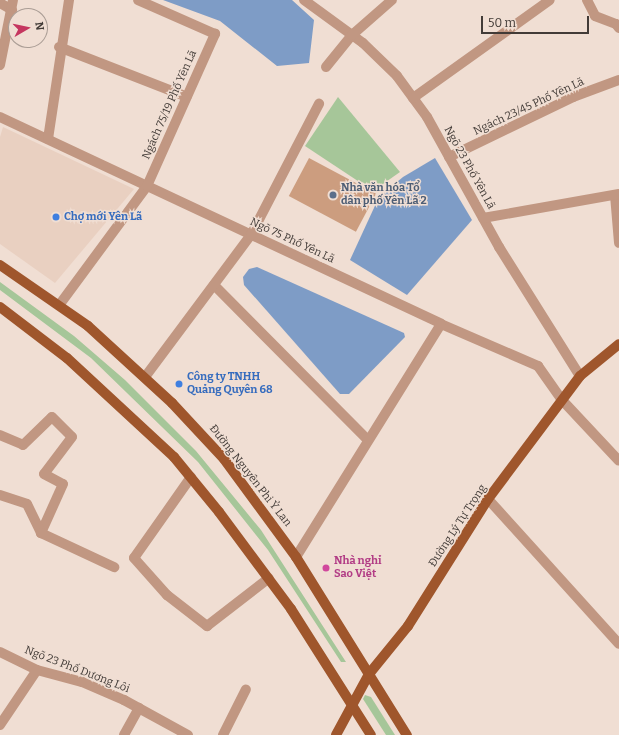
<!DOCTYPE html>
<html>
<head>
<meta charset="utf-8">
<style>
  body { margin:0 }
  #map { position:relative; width:619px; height:735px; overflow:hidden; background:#f0ded3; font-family:Bitter,serif }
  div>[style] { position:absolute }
  .built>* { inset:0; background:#e9d0c1 }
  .green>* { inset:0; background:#a6c699 }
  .water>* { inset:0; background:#7e9cc6 }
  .building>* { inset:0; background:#cc9d7f; transform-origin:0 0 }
  .minor>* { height:10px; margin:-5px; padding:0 5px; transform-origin:5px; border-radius:5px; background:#c19782 }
  .major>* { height:10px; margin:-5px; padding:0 5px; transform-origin:5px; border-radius:5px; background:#9f562c }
  .dots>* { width:11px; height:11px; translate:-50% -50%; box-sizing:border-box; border:2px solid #f0ded3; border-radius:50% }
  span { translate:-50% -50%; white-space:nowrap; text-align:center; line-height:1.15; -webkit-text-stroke:3px #f0ded3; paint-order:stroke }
  .street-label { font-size:11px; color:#423b37 }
  .service-label { font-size:11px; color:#4e5e75; font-weight:700 }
  .left { translate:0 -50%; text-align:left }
  .shop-label { font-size:11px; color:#366cbe; font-weight:700 }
  .hotel-label { font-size:11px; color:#b23c85; font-weight:700 }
  .north { position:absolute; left:8px; top:8px; width:40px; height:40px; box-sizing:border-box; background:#f0ded3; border:1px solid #aa9d95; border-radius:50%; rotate:81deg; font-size:11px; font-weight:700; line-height:16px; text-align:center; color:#423b37 }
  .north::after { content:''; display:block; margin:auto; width:14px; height:18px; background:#c5365f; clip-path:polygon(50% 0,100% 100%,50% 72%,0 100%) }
  .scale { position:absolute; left:481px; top:16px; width:108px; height:18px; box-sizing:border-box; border:2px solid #423b37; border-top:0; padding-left:5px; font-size:12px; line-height:14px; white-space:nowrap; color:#423b37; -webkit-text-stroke:3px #f0ded3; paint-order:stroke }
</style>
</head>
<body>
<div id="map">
  <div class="built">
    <i style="clip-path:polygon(3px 127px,134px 189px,55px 283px,0 244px,0 137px)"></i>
  </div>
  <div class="green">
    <i style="clip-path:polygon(338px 97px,400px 172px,373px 191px,305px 146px)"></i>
    <i style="clip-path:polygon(0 282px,74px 336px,125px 380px,196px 451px,261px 530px,346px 662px,341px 662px,268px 550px,198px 462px,91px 358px,0 290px)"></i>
    <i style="clip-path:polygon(365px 695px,371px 697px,395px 735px,386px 735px,363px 699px)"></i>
  </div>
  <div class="water">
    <i style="clip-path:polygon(163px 0,292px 0,314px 20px,309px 63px,277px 66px,220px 21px)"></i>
    <i style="clip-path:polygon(435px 158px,472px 220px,407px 295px,350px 260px,379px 197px,403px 177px)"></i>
    <i style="clip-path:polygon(257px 267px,404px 333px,405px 337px,349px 394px,340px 394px,244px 285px,243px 277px,249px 269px)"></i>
  </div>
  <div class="building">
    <i style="left:309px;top:158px;width:76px;height:43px;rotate:28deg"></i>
  </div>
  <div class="minor">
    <i style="left:304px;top:0;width:73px;rotate:36.1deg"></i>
    <i style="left:363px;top:43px;width:47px;rotate:44.1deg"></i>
    <i style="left:397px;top:76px;width:51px;rotate:53.8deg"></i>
    <i style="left:427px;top:117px;width:149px;rotate:61deg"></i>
    <i style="left:499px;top:247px;width:152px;rotate:57.9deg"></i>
    <i style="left:587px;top:0;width:18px;rotate:63deg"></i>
    <i style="left:595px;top:16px;width:22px;rotate:21deg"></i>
    <i style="left:616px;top:24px;width:5px;rotate:53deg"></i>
    <i style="left:0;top:3px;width:14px;rotate:30deg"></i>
    <i style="left:59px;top:47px;width:137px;rotate:21.3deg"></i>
    <i style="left:0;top:65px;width:66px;rotate:-78.7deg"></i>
    <i style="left:326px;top:67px;width:41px;rotate:-50.9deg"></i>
    <i style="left:352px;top:35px;width:53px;rotate:-41.2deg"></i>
    <i style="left:413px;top:98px;width:168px;rotate:-35.6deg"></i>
    <i style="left:0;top:117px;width:487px;rotate:25.1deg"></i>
    <i style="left:441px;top:324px;width:106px;rotate:23.4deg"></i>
    <i style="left:538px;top:366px;width:42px;rotate:54.8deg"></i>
    <i style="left:562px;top:400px;width:83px;rotate:46.9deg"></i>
    <i style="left:48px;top:139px;width:141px;rotate:-81.4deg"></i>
    <i style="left:449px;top:157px;width:138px;rotate:-25.8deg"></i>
    <i style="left:573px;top:97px;width:49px;rotate:-20.3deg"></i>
    <i style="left:615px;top:195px;width:48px;rotate:85.2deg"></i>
    <i style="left:483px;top:218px;width:138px;rotate:-10deg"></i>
    <i style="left:214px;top:285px;width:218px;rotate:45.2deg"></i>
    <i style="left:60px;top:304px;width:147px;rotate:-53.6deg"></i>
    <i style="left:147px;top:186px;width:167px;rotate:-65.9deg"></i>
    <i style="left:215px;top:34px;width:84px;rotate:-156.2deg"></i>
    <i style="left:145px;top:377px;width:177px;rotate:-53.3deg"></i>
    <i style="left:251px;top:235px;width:148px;rotate:-62.6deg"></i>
    <i style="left:0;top:435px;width:25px;rotate:23deg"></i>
    <i style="left:23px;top:445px;width:40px;rotate:-44deg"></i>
    <i style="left:52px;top:417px;width:28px;rotate:45deg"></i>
    <i style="left:72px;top:437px;width:46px;rotate:127.1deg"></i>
    <i style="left:44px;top:474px;width:21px;rotate:28deg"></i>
    <i style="left:63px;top:484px;width:54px;rotate:114.2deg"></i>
    <i style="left:191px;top:477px;width:99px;rotate:125.1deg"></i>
    <i style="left:134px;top:558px;width:50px;rotate:48.3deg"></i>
    <i style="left:167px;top:595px;width:51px;rotate:37.8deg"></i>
    <i style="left:207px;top:626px;width:78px;rotate:-37.7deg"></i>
    <i style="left:0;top:495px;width:28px;rotate:18deg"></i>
    <i style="left:27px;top:504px;width:32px;rotate:64deg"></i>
    <i style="left:41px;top:533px;width:81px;rotate:25deg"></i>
    <i style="left:488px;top:499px;width:195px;rotate:47.9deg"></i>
    <i style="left:296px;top:557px;width:274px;rotate:-58.1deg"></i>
    <i style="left:0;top:652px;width:41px;rotate:25.9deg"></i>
    <i style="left:37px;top:670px;width:47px;rotate:14.9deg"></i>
    <i style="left:82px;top:682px;width:46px;rotate:23.2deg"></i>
    <i style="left:124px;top:700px;width:73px;rotate:28.7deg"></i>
    <i style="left:0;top:725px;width:66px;rotate:-56.1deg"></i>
    <i style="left:124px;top:735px;width:31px;rotate:-61deg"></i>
    <i style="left:223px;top:735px;width:51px;rotate:-63.4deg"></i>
  </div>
  <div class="major">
    <i style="left:0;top:265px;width:107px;rotate:34.7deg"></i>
    <i style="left:88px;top:326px;width:114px;rotate:42.5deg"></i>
    <i style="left:172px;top:403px;width:76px;rotate:47.1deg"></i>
    <i style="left:224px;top:459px;width:122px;rotate:53.7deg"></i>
    <i style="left:296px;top:557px;width:210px;rotate:58.1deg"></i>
    <i style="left:0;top:307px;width:84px;rotate:37.3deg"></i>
    <i style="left:67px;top:358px;width:146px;rotate:42.8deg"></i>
    <i style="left:174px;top:457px;width:71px;rotate:50.7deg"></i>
    <i style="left:219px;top:512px;width:121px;rotate:53.4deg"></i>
    <i style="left:291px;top:609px;width:149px;rotate:57.6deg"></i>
    <i style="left:336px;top:735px;width:69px;rotate:-61.6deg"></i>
    <i style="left:369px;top:674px;width:62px;rotate:-50.9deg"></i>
    <i style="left:408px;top:626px;width:150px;rotate:-57.8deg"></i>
    <i style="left:488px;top:499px;width:154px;rotate:-53.2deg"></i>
    <i style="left:580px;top:376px;width:50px;rotate:-39.4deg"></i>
  </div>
  <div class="dots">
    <i style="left:333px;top:195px;background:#5c6f8a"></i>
    <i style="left:56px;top:217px;background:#3f7fe0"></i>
    <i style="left:179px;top:384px;background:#3f7fe0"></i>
    <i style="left:326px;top:568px;background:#d1479c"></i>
  </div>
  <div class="street-label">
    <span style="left:170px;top:105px;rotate:-66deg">Ngách 75/19 Phố Yên Lã</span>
    <span style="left:529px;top:107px;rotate:-25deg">Ngách 23/45 Phố Yên Lã</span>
    <span style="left:469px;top:168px;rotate:61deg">Ngõ 23 Phố Yên Lã</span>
    <span style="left:292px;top:241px;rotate:25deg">Ngõ 75 Phố Yên Lã</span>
    <span style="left:250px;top:476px;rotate:52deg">Đường Nguyên Phi Ỷ Lan</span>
    <span style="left:458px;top:526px;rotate:-57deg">Đường Lý Tự Trọng</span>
    <span style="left:77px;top:670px;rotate:21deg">Ngõ 23 Phố Dương Lôi</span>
  </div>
  <div class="service-label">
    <span class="left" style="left:341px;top:195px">Nhà văn hóa Tổ<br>dân phố Yên Lã 2</span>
  </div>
  <div class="shop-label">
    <span class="left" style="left:64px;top:217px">Chợ mới Yên Lã</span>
    <span class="left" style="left:187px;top:384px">Công ty TNHH<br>Quảng Quyên 68</span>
  </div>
  <div class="hotel-label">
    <span class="left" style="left:334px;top:568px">Nhà nghỉ<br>Sao Việt</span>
  </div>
  <div class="north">N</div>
  <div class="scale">50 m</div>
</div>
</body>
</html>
